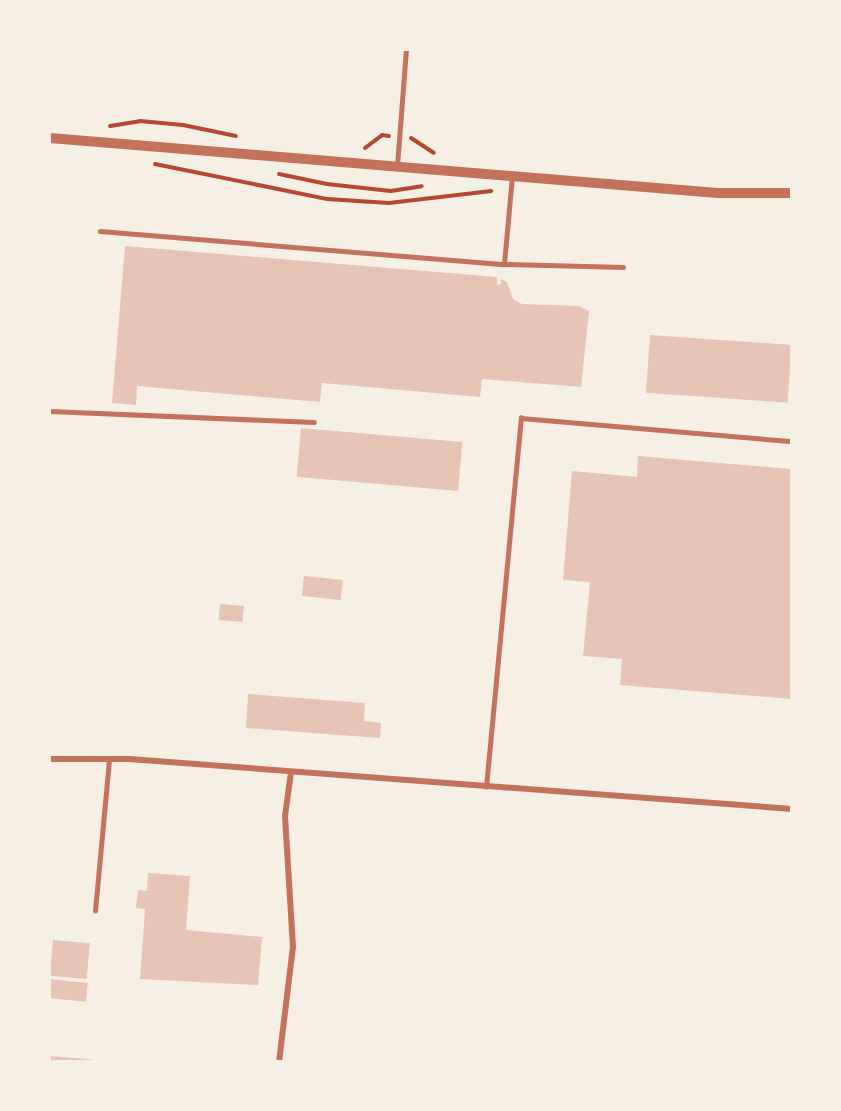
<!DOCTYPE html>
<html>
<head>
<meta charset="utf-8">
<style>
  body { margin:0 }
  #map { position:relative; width:841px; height:1111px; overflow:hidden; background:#f6efe4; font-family:Mulish,sans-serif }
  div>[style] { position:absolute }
  .building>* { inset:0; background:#e6c5b7; transform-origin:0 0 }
  .path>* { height:4px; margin:-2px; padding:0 2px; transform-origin:2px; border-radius:2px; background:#b5482f }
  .service>* { height:4.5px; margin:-2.25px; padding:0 2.25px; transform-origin:2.25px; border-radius:2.25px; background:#c5725c }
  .minor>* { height:6px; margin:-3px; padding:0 3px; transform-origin:3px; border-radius:3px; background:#c5725c }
  .tertiary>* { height:10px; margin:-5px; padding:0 5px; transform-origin:5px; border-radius:5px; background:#c5725c }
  span { translate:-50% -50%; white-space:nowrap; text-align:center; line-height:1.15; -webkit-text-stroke:6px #f6efe4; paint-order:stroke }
  .frame { position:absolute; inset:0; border:51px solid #f6efe4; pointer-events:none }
</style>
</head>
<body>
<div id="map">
  <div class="building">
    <i style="clip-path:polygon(125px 246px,497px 277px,497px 285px,501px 284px,501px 279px,507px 282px,513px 299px,522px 304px,579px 306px,589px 311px,581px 387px,482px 379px,480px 397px,322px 383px,320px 402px,137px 386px,136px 405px,112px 403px)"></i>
    <i style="left:650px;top:335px;width:142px;height:58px;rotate:4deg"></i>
    <i style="left:301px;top:428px;width:162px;height:49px;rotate:5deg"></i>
    <i style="clip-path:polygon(638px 456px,792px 469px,792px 699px,620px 685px,622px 659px,583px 656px,590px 582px,563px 580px,572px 471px,637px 477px)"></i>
    <i style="left:304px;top:576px;width:39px;height:20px;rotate:6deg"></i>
    <i style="left:220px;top:604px;width:24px;height:16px;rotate:5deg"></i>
    <i style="clip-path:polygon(248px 694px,365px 703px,364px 721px,381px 723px,380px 738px,246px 728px)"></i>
    <i style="clip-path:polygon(148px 873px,190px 876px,186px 930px,262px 937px,258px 985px,140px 979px,145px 909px,136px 908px,138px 890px,147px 891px)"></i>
    <i style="left:53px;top:940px;width:37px;height:36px;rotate:5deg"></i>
    <i style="left:50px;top:979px;width:38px;height:19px;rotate:6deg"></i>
    <i style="clip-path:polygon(50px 1056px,96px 1060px,96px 1062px,50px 1062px)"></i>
  </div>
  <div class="path">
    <i style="left:110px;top:126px;width:30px;rotate:-9deg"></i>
    <i style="left:140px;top:121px;width:43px;rotate:5.3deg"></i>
    <i style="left:183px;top:125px;width:54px;rotate:11.7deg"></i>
    <i style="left:411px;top:138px;width:27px;rotate:33deg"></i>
    <i style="left:365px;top:148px;width:21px;rotate:-37deg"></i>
    <i style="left:382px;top:135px;width:7px;rotate:8deg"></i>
    <i style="left:155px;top:164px;width:176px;rotate:11.5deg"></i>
    <i style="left:327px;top:199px;width:62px;rotate:3.7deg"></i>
    <i style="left:389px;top:203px;width:103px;rotate:-6.7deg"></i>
    <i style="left:279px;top:174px;width:49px;rotate:11.8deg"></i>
    <i style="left:327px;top:184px;width:64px;rotate:6.2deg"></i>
    <i style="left:391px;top:191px;width:31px;rotate:-9deg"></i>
  </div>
  <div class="service">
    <i style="left:397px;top:166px;width:116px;rotate:-85.6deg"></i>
    <i style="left:100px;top:231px;width:405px;rotate:4.7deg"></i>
    <i style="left:504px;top:264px;width:88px;rotate:-84.8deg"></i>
    <i style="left:504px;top:264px;width:119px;rotate:1.4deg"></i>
    <i style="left:50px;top:411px;width:264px;rotate:2.4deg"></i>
    <i style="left:486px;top:787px;width:371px;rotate:-84.6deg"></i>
    <i style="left:521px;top:418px;width:272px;rotate:4.9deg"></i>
    <i style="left:95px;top:911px;width:153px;rotate:-84.7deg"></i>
  </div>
  <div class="minor">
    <i style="left:50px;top:759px;width:79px"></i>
    <i style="left:129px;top:759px;width:665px;rotate:4.31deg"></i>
    <i style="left:279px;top:1062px;width:116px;rotate:-83.1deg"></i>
    <i style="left:293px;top:947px;width:131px;rotate:-93.5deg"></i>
    <i style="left:285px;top:816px;width:44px;rotate:-82.2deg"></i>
  </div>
  <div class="tertiary">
    <i style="left:50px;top:138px;width:670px;rotate:4.71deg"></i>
    <i style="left:718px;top:193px;width:74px"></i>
  </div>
  <div class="frame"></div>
</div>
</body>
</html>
